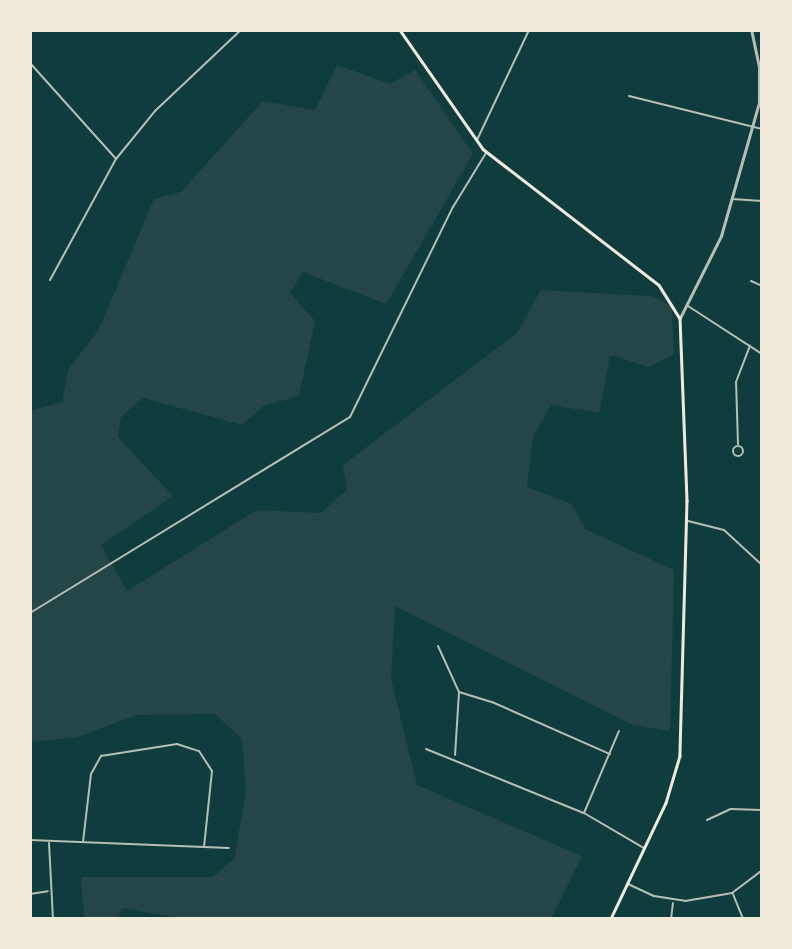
<!DOCTYPE html>
<html>
<head>
<meta charset="utf-8">
<style>
  body { margin:0 }
  #map { position:relative; width:792px; height:949px; overflow:hidden; background:#0f3d3e; font-family:"Noto Sans",sans-serif }
  div>[style] { position:absolute }
  .green>* { inset:0; background:#244646 }
  .minor>* { height:2px; margin:-1px; padding:0 1px; transform-origin:1px; border-radius:1px; background:#b8beb3 }
  .minor>.ring { margin:-1px; padding:0; box-sizing:content-box; background:none; border:2px solid #b8beb3; border-radius:50% }
  .tertiary>* { height:2.5px; margin:-1.25px; padding:0 1.25px; transform-origin:1.25px; border-radius:1.25px; background:#b8beb3 }
  .secondary>* { height:2.5px; margin:-1.25px; padding:0 1.25px; transform-origin:1.25px; border-radius:1.25px; background:#f1e9da }
  span { translate:-50% -50%; white-space:nowrap; text-align:center; line-height:1.15; -webkit-text-stroke:5px #f1e9da; paint-order:stroke }
  .frame { position:absolute; inset:0; border:32px solid #f1e9da; pointer-events:none }
</style>
</head>
<body>
<div id="map">
  <div class="green">
    <i style="clip-path:polygon(337px 65px,390px 84px,415px 70px,473px 154px,386px 304px,303px 272px,290px 293px,315px 321px,299px 396px,263px 406px,242px 425px,143px 398px,121px 417px,118px 437px,173px 496px,101px 545px,127px 591px,257px 510px,321px 513px,347px 490px,343px 465px,517px 333px,541px 290px,652px 296px,672px 307px,674px 354px,649px 367px,610px 355px,599px 413px,551px 405px,533px 437px,527px 487px,572px 504px,585px 529px,674px 570px,670px 731px,633px 725px,395px 606px,391px 679px,417px 785px,582px 856px,551px 919px,185px 919px,122px 908px,118px 919px,84px 919px,81px 877px,213px 877px,234px 859px,246px 793px,242px 739px,215px 714px,137px 715px,77px 737px,30px 742px,30px 411px,62px 402px,68px 370px,99px 329px,154px 199px,181px 192px,263px 101px,315px 110px)"></i>
  </div>
  <div class="minor">
    <i style="left:30px;top:63px;width:129px;rotate:48.1deg"></i>
    <i style="left:629px;top:96px;width:137px;rotate:13.9deg"></i>
    <i style="left:477px;top:140px;width:122px;rotate:-64.7deg"></i>
    <i style="left:732px;top:199px;width:30px;rotate:4deg"></i>
    <i style="left:50px;top:280px;width:138px;rotate:-61.4deg"></i>
    <i style="left:116px;top:159px;width:62px;rotate:-50.9deg"></i>
    <i style="left:155px;top:111px;width:118px;rotate:-43.3deg"></i>
    <i style="left:751px;top:281px;width:12px;rotate:24deg"></i>
    <i style="left:688px;top:306px;width:88px;rotate:33deg"></i>
    <i style="left:738px;top:444px;width:62px;rotate:-91.8deg"></i>
    <i style="left:736px;top:382px;width:39px;rotate:-69deg"></i>
    <i class="ring" style="left:733px;top:446px;width:8px;height:8px"></i>
    <i style="left:688px;top:521px;width:37px;rotate:14deg"></i>
    <i style="left:724px;top:530px;width:52px;rotate:42.6deg"></i>
    <i style="left:30px;top:613px;width:375px;rotate:-31.5deg"></i>
    <i style="left:350px;top:417px;width:234px;rotate:-63.9deg"></i>
    <i style="left:453px;top:207px;width:63px;rotate:-58.6deg"></i>
    <i style="left:438px;top:646px;width:51px;rotate:65.5deg"></i>
    <i style="left:459px;top:692px;width:63px;rotate:93.6deg"></i>
    <i style="left:459px;top:692px;width:34px;rotate:17deg"></i>
    <i style="left:492px;top:702px;width:129px;rotate:23.8deg"></i>
    <i style="left:426px;top:749px;width:170px;rotate:22.1deg"></i>
    <i style="left:584px;top:813px;width:69px;rotate:30.3deg"></i>
    <i style="left:584px;top:813px;width:89px;rotate:-66.9deg"></i>
    <i style="left:707px;top:820px;width:26px;rotate:-25deg"></i>
    <i style="left:731px;top:809px;width:31px;rotate:2deg"></i>
    <i style="left:30px;top:840px;width:199px;rotate:2.3deg"></i>
    <i style="left:83px;top:842px;width:68px;rotate:-83.3deg"></i>
    <i style="left:91px;top:774px;width:21px;rotate:-61deg"></i>
    <i style="left:101px;top:756px;width:77px;rotate:-9deg"></i>
    <i style="left:177px;top:744px;width:23px;rotate:18deg"></i>
    <i style="left:199px;top:751px;width:24px;rotate:57deg"></i>
    <i style="left:212px;top:771px;width:76px;rotate:96deg"></i>
    <i style="left:49px;top:843px;width:76px;rotate:87deg"></i>
    <i style="left:628px;top:884px;width:29px;rotate:25deg"></i>
    <i style="left:654px;top:896px;width:31px;rotate:9deg"></i>
    <i style="left:685px;top:901px;width:48px;rotate:-9.7deg"></i>
    <i style="left:732px;top:893px;width:38px;rotate:-37deg"></i>
    <i style="left:30px;top:894px;width:18px;rotate:-9deg"></i>
    <i style="left:733px;top:894px;width:27px;rotate:68deg"></i>
    <i style="left:671px;top:919px;width:16px;rotate:-83deg"></i>
  </div>
  <div class="tertiary">
    <i style="left:680px;top:318px;width:92px;rotate:-63.4deg"></i>
    <i style="left:721px;top:236px;width:138px;rotate:-74.1deg"></i>
    <i style="left:759px;top:103px;width:36px;rotate:-90deg"></i>
    <i style="left:759px;top:67px;width:38px;rotate:-102deg"></i>
  </div>
  <div class="secondary">
    <i style="left:400px;top:30px;width:145px;rotate:55.1deg"></i>
    <i style="left:483px;top:149px;width:222px;rotate:37.7deg"></i>
    <i style="left:659px;top:285px;width:39px;rotate:58deg"></i>
    <i style="left:680px;top:318px;width:183px;rotate:87.8deg"></i>
    <i style="left:687px;top:501px;width:255px;rotate:91.6deg"></i>
    <i style="left:680px;top:756px;width:49px;rotate:106.6deg"></i>
    <i style="left:666px;top:803px;width:128px;rotate:115.4deg"></i>
  </div>
  <div class="frame"></div>
</div>
</body>
</html>
